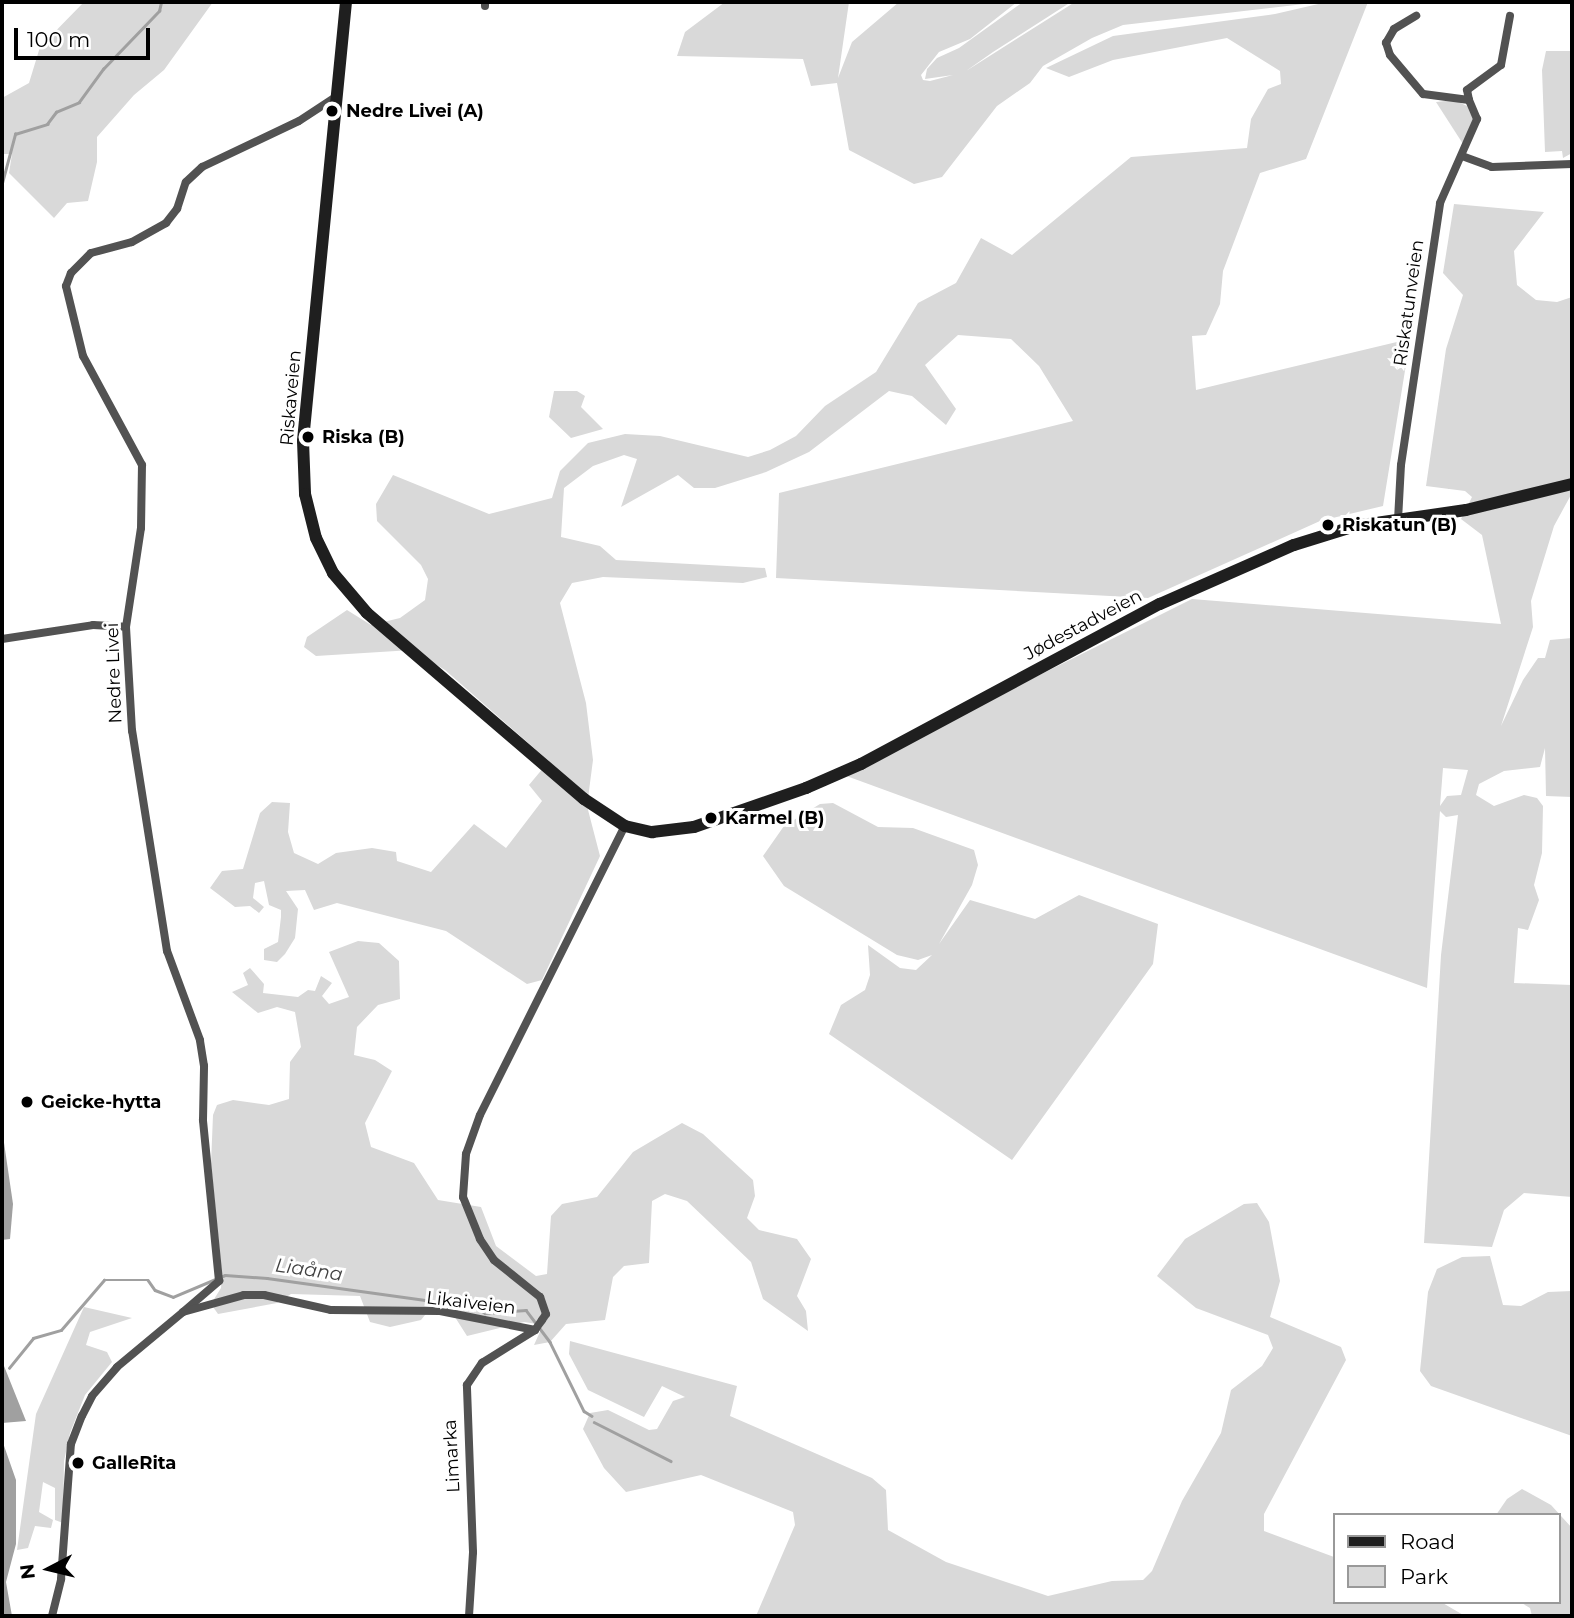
<!DOCTYPE html>
<html>
<head>
<meta charset="utf-8">
<style>
  body { margin:0 }
  #map { position:relative; width:1574px; height:1618px; overflow:hidden; background:#fff; font-family:Montserrat,sans-serif }
  div>[style] { position:absolute }
  .green>* { inset:0; background:#d9d9d9 }
  .water>* { inset:0; background:#a0a0a0 }
  .stream>* { height:2.5px; margin:-1.25px; padding:0 1.25px; transform-origin:1.25px; border-radius:1.25px; background:#a0a0a0 }
  .street>* { height:8px; margin:-4px; padding:0 4px; transform-origin:4px; border-radius:4px; background:#525252 }
  .secondary>* { height:12px; margin:-6px; padding:0 6px; transform-origin:6px; border-radius:6px; background:#1f1f1f }
  .dots>* { width:19px; height:19px; translate:-50% -50%; box-sizing:border-box; border:4px solid #fff; border-radius:50% }
  span { translate:-50% -50%; white-space:nowrap; text-align:center; line-height:1.15; -webkit-text-stroke:6px #fff; paint-order:stroke }
  .poi-label { font-size:18px; color:#000; font-weight:700 }
  .left { translate:0 -50%; text-align:left }
  .street-label { font-size:18px; color:#000 }
  .water-label { font-size:19px; color:#414141; font-style:italic }
  .frame { position:absolute; inset:0; border:4px solid #000; pointer-events:none }
  .legend { position:absolute; left:1333px; top:1513px; width:228px; height:91px; box-sizing:border-box; background:#fff; border:2px solid #999; margin:0; padding:9px 12px; list-style:none; font-size:21px; color:#000 }
  .legend li { display:flex; align-items:center; gap:14px; height:35px }
  .legend b { width:35px; border:2px solid #999 }
  .north { position:absolute; left:14px; top:1534px; width:70px; height:70px; -webkit-text-stroke:5px #fff; paint-order:stroke; rotate:263deg; font-size:19px; font-weight:700; line-height:28px; text-align:center; color:#000 }
  .north::after { content:''; display:block; margin:auto; width:24px; height:32px; background:#000; clip-path:polygon(50% 0,100% 100%,50% 72%,0 100%) }
  .scale { position:absolute; left:14px; top:28px; width:136px; height:32px; box-sizing:border-box; border:4px solid #000; border-top:0; padding-left:9px; font-size:21px; line-height:24px; white-space:nowrap; color:#000; -webkit-text-stroke:5px #fff; paint-order:stroke }
</style>
</head>
<body>
<div id="map">
  <div class="green">
    <i style="clip-path:polygon(84px 2px,213px 2px,164px 70px,134px 95px,97px 137px,97px 162px,88px 201px,67px 203px,54px 218px,9px 173px,12px 154px,2px 154px,2px 98px,29px 83px,40px 47px)"></i>
    <i style="clip-path:polygon(725px 2px,849px 2px,838px 78px,852px 42px,899px 2px,1017px 2px,970px 39px,939px 52px,921px 75px,923px 80px,930px 81px,953px 75px,925px 79px,927px 69px,937px 58px,959px 48px,1023px 2px,1071px 2px,993px 52px,966px 71px,1075px 2px,1321px 2px,1123px 25px,1092px 38px,1043px 66px,1030px 83px,997px 106px,942px 177px,914px 184px,849px 150px,837px 83px,811px 86px,803px 59px,677px 56px,685px 32px)"></i>
    <i style="clip-path:polygon(1327px 2px,1368px 2px,1306px 159px,1260px 173px,1223px 271px,1220px 304px,1206px 335px,1192px 336px,1196px 390px,1401px 341px,1409px 346px,1383px 506px,1320px 521px,1148px 598px,776px 578px,779px 493px,1073px 421px,1039px 366px,1011px 339px,958px 335px,925px 365px,956px 409px,946px 425px,912px 396px,889px 391px,809px 452px,766px 472px,715px 488px,694px 488px,678px 475px,621px 507px,637px 459px,624px 455px,593px 466px,564px 488px,561px 537px,600px 546px,616px 560px,765px 568px,767px 577px,743px 583px,603px 577px,572px 583px,560px 603px,586px 703px,593px 760px,587px 806px,600px 856px,542px 980px,527px 984px,446px 931px,337px 903px,314px 910px,305px 890px,286px 891px,298px 909px,295px 938px,285px 954px,277px 962px,264px 960px,264px 949px,278px 942px,281px 917px,281px 910px,269px 905px,264px 881px,255px 883px,253px 898px,264px 907px,259px 913px,250px 906px,235px 907px,210px 888px,222px 871px,243px 869px,260px 813px,272px 802px,290px 803px,288px 832px,294px 853px,318px 864px,336px 853px,372px 848px,396px 852px,397px 861px,431px 872px,474px 824px,506px 848px,542px 801px,529px 785px,549px 761px,445px 670px,412px 650px,316px 656px,304px 647px,307px 637px,347px 610px,371px 625px,400px 618px,425px 600px,428px 579px,421px 565px,377px 521px,376px 504px,393px 475px,489px 514px,552px 498px,560px 471px,588px 443px,625px 434px,660px 436px,748px 457px,770px 450px,796px 436px,825px 406px,876px 372px,918px 303px,956px 283px,981px 238px,1012px 255px,1131px 157px,1247px 148px,1251px 119px,1268px 89px,1281px 84px,1280px 71px,1227px 38px,1113px 60px,1069px 77px,1046px 68px,1113px 36px,1275px 14px)"></i>
    <i style="clip-path:polygon(1546px 51px,1571px 51px,1572px 153px,1563px 158px,1562px 151px,1545px 152px,1542px 70px)"></i>
    <i style="clip-path:polygon(1454px 100px,1467px 106px,1473px 119px,1463px 144px,1436px 102px)"></i>
    <i style="clip-path:polygon(evenodd,1454px 204px,1544px 212px,1514px 251px,1517px 285px,1536px 300px,1557px 302px,1572px 297px,1572px 493px,1554px 526px,1531px 601px,1533px 627px,1501px 726px,1523px 680px,1538px 658px,1545px 658px,1550px 640px,1572px 638px,1572px 797px,1546px 796px,1545px 748px,1540px 767px,1504px 771px,1479px 784px,1476px 795px,1494px 806px,1524px 795px,1537px 798px,1543px 806px,1542px 853px,1534px 885px,1539px 900px,1528px 930px,1518px 928px,1514px 983px,1572px 985px,1572px 1197px,1524px 1193px,1504px 1210px,1492px 1247px,1424px 1243px,1441px 955px,1458px 815px,1446px 817px,1440px 811px,1427px 988px,841px 774px,1192px 599px,1501px 624px,1482px 535px,1461px 519px,1472px 497px,1465px 491px,1426px 486px,1446px 349px,1463px 295px,1443px 273px,1454px 204px,1443px 768px,1468px 770px,1461px 795px,1447px 796px,1440px 806px,1443px 768px)"></i>
    <i style="clip-path:polygon(554px 391px,577px 391px,585px 396px,581px 407px,603px 429px,571px 438px,549px 417px)"></i>
    <i style="clip-path:polygon(833px 803px,878px 827px,913px 828px,974px 850px,978px 865px,972px 885px,939px 944px,970px 900px,1035px 919px,1079px 895px,1158px 924px,1153px 964px,1012px 1160px,829px 1034px,841px 1005px,865px 990px,870px 975px,868px 945px,900px 968px,916px 970px,932px 955px,918px 960px,897px 955px,784px 886px,763px 856px,784px 826px,820px 804px)"></i>
    <i style="clip-path:polygon(358px 941px,379px 943px,399px 961px,400px 999px,378px 1005px,357px 1027px,354px 1055px,375px 1060px,392px 1071px,365px 1123px,371px 1147px,414px 1163px,438px 1200px,481px 1207px,496px 1246px,536px 1276px,547px 1274px,551px 1216px,562px 1204px,597px 1197px,633px 1152px,682px 1123px,703px 1134px,753px 1180px,755px 1196px,747px 1218px,759px 1230px,797px 1239px,811px 1259px,797px 1296px,806px 1311px,808px 1331px,763px 1299px,751px 1262px,687px 1201px,665px 1194px,652px 1201px,649px 1263px,624px 1266px,613px 1277px,605px 1320px,566px 1324px,550px 1342px,534px 1345px,543px 1325px,524px 1322px,467px 1336px,446px 1303px,433px 1305px,421px 1320px,390px 1327px,370px 1322px,360px 1296px,291px 1294px,277px 1303px,218px 1314px,211px 1304px,221px 1288px,222px 1275px,211px 1164px,213px 1115px,217px 1105px,233px 1100px,269px 1105px,289px 1099px,290px 1062px,301px 1047px,295px 1012px,277px 1007px,258px 1013px,232px 992px,248px 985px,243px 973px,250px 968px,264px 984px,263px 993px,298px 997px,308px 990px,315px 991px,321px 976px,332px 983px,322px 996px,329px 1004px,349px 997px,329px 952px)"></i>
    <i style="clip-path:polygon(1257px 1203px,1269px 1222px,1280px 1281px,1270px 1317px,1341px 1347px,1346px 1360px,1264px 1514px,1264px 1531px,1334px 1557px,1334px 1602px,1441px 1602px,1465px 1616px,756px 1616px,795px 1525px,793px 1512px,701px 1475px,626px 1492px,604px 1468px,583px 1429px,590px 1413px,608px 1410px,649px 1430px,657px 1429px,673px 1401px,685px 1397px,662px 1386px,644px 1417px,588px 1390px,569px 1354px,570px 1341px,737px 1386px,730px 1416px,872px 1478px,886px 1490px,888px 1530px,946px 1562px,1048px 1596px,1112px 1581px,1143px 1580px,1152px 1571px,1182px 1501px,1221px 1433px,1231px 1390px,1262px 1366px,1273px 1348px,1268px 1335px,1196px 1308px,1157px 1276px,1185px 1239px,1244px 1204px)"></i>
    <i style="clip-path:polygon(1490px 1256px,1503px 1305px,1521px 1306px,1548px 1292px,1572px 1291px,1572px 1436px,1431px 1386px,1420px 1371px,1428px 1292px,1437px 1269px,1462px 1257px)"></i>
    <i style="clip-path:polygon(84px 1307px,132px 1318px,90px 1332px,86px 1345px,107px 1352px,112px 1362px,85px 1395px,70px 1433px,64px 1461px,63px 1523px,55px 1520px,55px 1488px,43px 1482px,39px 1512px,53px 1520px,51px 1528px,35px 1526px,28px 1548px,17px 1550px,36px 1414px)"></i>
    <i style="clip-path:polygon(1522px 1489px,1551px 1505px,1572px 1528px,1572px 1616px,1532px 1616px,1530px 1608px,1520px 1602px,1558px 1602px,1558px 1515px,1496px 1515px,1507px 1499px)"></i>
  </div>
  <div class="water">
    <i style="clip-path:polygon(2px 1129px,13px 1204px,10px 1239px,2px 1240px)"></i>
    <i style="clip-path:polygon(2px 1361px,26px 1421px,2px 1423px)"></i>
    <i style="clip-path:polygon(2px 1440px,16px 1480px,16px 1544px,6px 1582px,12px 1616px,2px 1616px)"></i>
  </div>
  <div class="stream">
    <i style="left:2px;top:183px;width:51px;rotate:-75.1deg"></i>
    <i style="left:15px;top:134px;width:34px;rotate:-17deg"></i>
    <i style="left:47px;top:124px;width:15px;rotate:-53deg"></i>
    <i style="left:56px;top:112px;width:25px;rotate:-23deg"></i>
    <i style="left:79px;top:102px;width:41px;rotate:-54deg"></i>
    <i style="left:103px;top:69px;width:81px;rotate:-46deg"></i>
    <i style="left:159px;top:11px;width:9px;rotate:-77deg"></i>
    <i style="left:9px;top:1368px;width:38px;rotate:-51deg"></i>
    <i style="left:33px;top:1338px;width:29px;rotate:-16deg"></i>
    <i style="left:61px;top:1330px;width:66px;rotate:-49.3deg"></i>
    <i style="left:104px;top:1280px;width:44px"></i>
    <i style="left:148px;top:1280px;width:12px;rotate:55deg"></i>
    <i style="left:155px;top:1290px;width:19px;rotate:21deg"></i>
    <i style="left:173px;top:1297px;width:56px;rotate:-22.9deg"></i>
    <i style="left:225px;top:1275px;width:42px;rotate:4.1deg"></i>
    <i style="left:267px;top:1278px;width:212px;rotate:7.9deg"></i>
    <i style="left:477px;top:1307px;width:10px;rotate:37deg"></i>
    <i style="left:485px;top:1313px;width:41px;rotate:-4.2deg"></i>
    <i style="left:526px;top:1310px;width:40px;rotate:53deg"></i>
    <i style="left:550px;top:1342px;width:77px;rotate:63.8deg"></i>
    <i style="left:584px;top:1411px;width:9px;rotate:32deg"></i>
    <i style="left:594px;top:1422px;width:86px;rotate:26.9deg"></i>
  </div>
  <div class="street">
    <i style="left:485px;top:6px;width:4px;rotate:-90deg"></i>
    <i style="left:1469px;top:100px;width:10px;rotate:-101deg"></i>
    <i style="left:1467px;top:90px;width:42px;rotate:-36.3deg"></i>
    <i style="left:1501px;top:65px;width:50px;rotate:-79.6deg"></i>
    <i style="left:1462px;top:156px;width:32px;rotate:20deg"></i>
    <i style="left:1492px;top:167px;width:80px;rotate:-2.1deg"></i>
    <i style="left:1398px;top:520px;width:55px;rotate:-86.9deg"></i>
    <i style="left:1401px;top:465px;width:265px;rotate:-81.5deg"></i>
    <i style="left:1440px;top:203px;width:92px;rotate:-66.2deg"></i>
    <i style="left:1477px;top:119px;width:21px;rotate:-113deg"></i>
    <i style="left:1469px;top:100px;width:46px;rotate:-172.6deg"></i>
    <i style="left:1423px;top:94px;width:51px;rotate:-130.2deg"></i>
    <i style="left:1390px;top:55px;width:13px;rotate:-108deg"></i>
    <i style="left:1386px;top:43px;width:16px;rotate:-60deg"></i>
    <i style="left:1394px;top:29px;width:26px;rotate:-31deg"></i>
    <i style="left:2px;top:639px;width:92px;rotate:-8.7deg"></i>
    <i style="left:93px;top:625px;width:33px;rotate:3deg"></i>
    <i style="left:183px;top:1312px;width:48px;rotate:-40.7deg"></i>
    <i style="left:219px;top:1281px;width:162px;rotate:-95.7deg"></i>
    <i style="left:203px;top:1120px;width:54px;rotate:-88.9deg"></i>
    <i style="left:204px;top:1066px;width:26px;rotate:-99deg"></i>
    <i style="left:200px;top:1040px;width:95px;rotate:-110.3deg"></i>
    <i style="left:167px;top:951px;width:223px;rotate:-99deg"></i>
    <i style="left:132px;top:731px;width:104px;rotate:-93.3deg"></i>
    <i style="left:126px;top:627px;width:100px;rotate:-81.4deg"></i>
    <i style="left:141px;top:528px;width:63px;rotate:-89.1deg"></i>
    <i style="left:142px;top:465px;width:124px;rotate:-118.4deg"></i>
    <i style="left:83px;top:356px;width:72px;rotate:-103.7deg"></i>
    <i style="left:66px;top:286px;width:14px;rotate:-69deg"></i>
    <i style="left:71px;top:273px;width:28px;rotate:-45deg"></i>
    <i style="left:91px;top:253px;width:42px;rotate:-15deg"></i>
    <i style="left:132px;top:242px;width:39px;rotate:-29deg"></i>
    <i style="left:166px;top:223px;width:18px;rotate:-52deg"></i>
    <i style="left:177px;top:209px;width:28px;rotate:-72deg"></i>
    <i style="left:186px;top:182px;width:22px;rotate:-43deg"></i>
    <i style="left:202px;top:167px;width:107px;rotate:-25.4deg"></i>
    <i style="left:299px;top:121px;width:45px;rotate:-33.3deg"></i>
    <i style="left:52px;top:1616px;width:38px;rotate:-76deg"></i>
    <i style="left:61px;top:1579px;width:135px;rotate:-85.8deg"></i>
    <i style="left:71px;top:1444px;width:30px;rotate:-69deg"></i>
    <i style="left:82px;top:1416px;width:22px;rotate:-63deg"></i>
    <i style="left:92px;top:1396px;width:38px;rotate:-49deg"></i>
    <i style="left:117px;top:1367px;width:86px;rotate:-39.8deg"></i>
    <i style="left:183px;top:1312px;width:63px;rotate:-15.6deg"></i>
    <i style="left:244px;top:1295px;width:20px"></i>
    <i style="left:264px;top:1295px;width:69px;rotate:12.6deg"></i>
    <i style="left:331px;top:1310px;width:109px;rotate:0.5deg"></i>
    <i style="left:440px;top:1311px;width:97px;rotate:11.3deg"></i>
    <i style="left:535px;top:1330px;width:12px;rotate:-55deg"></i>
    <i style="left:542px;top:1320px;width:7px;rotate:-56deg"></i>
    <i style="left:546px;top:1314px;width:18px;rotate:-109deg"></i>
    <i style="left:540px;top:1297px;width:59px;rotate:-141.2deg"></i>
    <i style="left:494px;top:1260px;width:25px;rotate:-124deg"></i>
    <i style="left:480px;top:1239px;width:45px;rotate:-112deg"></i>
    <i style="left:463px;top:1197px;width:43px;rotate:-86deg"></i>
    <i style="left:466px;top:1154px;width:41px;rotate:-70.3deg"></i>
    <i style="left:480px;top:1115px;width:323px;rotate:-63.4deg"></i>
    <i style="left:469px;top:1616px;width:64px;rotate:-86.4deg"></i>
    <i style="left:473px;top:1552px;width:167px;rotate:-92.1deg"></i>
    <i style="left:467px;top:1385px;width:27px;rotate:-56deg"></i>
    <i style="left:482px;top:1363px;width:62px;rotate:-31.9deg"></i>
  </div>
  <div class="secondary">
    <i style="left:346px;top:2px;width:441px;rotate:95.6deg"></i>
    <i style="left:303px;top:441px;width:53px;rotate:87.8deg"></i>
    <i style="left:305px;top:494px;width:45px;rotate:76deg"></i>
    <i style="left:316px;top:538px;width:39px;rotate:64deg"></i>
    <i style="left:333px;top:573px;width:52px;rotate:49.6deg"></i>
    <i style="left:367px;top:613px;width:286px;rotate:40.6deg"></i>
    <i style="left:584px;top:799px;width:49px;rotate:33.4deg"></i>
    <i style="left:625px;top:826px;width:28px;rotate:13deg"></i>
    <i style="left:652px;top:832px;width:42px;rotate:-6.8deg"></i>
    <i style="left:694px;top:827px;width:119px;rotate:-19.2deg"></i>
    <i style="left:806px;top:788px;width:60px;rotate:-23.6deg"></i>
    <i style="left:861px;top:764px;width:339px;rotate:-28.2deg"></i>
    <i style="left:1160px;top:604px;width:146px;rotate:-23.8deg"></i>
    <i style="left:1294px;top:545px;width:64px;rotate:-17.3deg"></i>
    <i style="left:1355px;top:526px;width:112px;rotate:-8.2deg"></i>
    <i style="left:1466px;top:510px;width:109px;rotate:-13.8deg"></i>
  </div>
  <div class="dots">
    <i style="left:332px;top:111px;background:#000"></i>
    <i style="left:308px;top:437px;background:#000"></i>
    <i style="left:1328px;top:525px;background:#000"></i>
    <i style="left:711px;top:818px;background:#000"></i>
    <i style="left:27px;top:1102px;background:#000"></i>
    <i style="left:78px;top:1463px;background:#000"></i>
  </div>
  <div class="poi-label">
    <span class="left" style="left:346px;top:111px">Nedre Livei (A)</span>
    <span class="left" style="left:322px;top:437px">Riska (B)</span>
    <span class="left" style="left:1342px;top:525px">Riskatun (B)</span>
    <span class="left" style="left:725px;top:818px">Karmel (B)</span>
    <span class="left" style="left:41px;top:1102px">Geicke-hytta</span>
    <span class="left" style="left:92px;top:1463px">GalleRita</span>
  </div>
  <div class="street-label">
    <span style="left:1409px;top:303px;rotate:-82deg">Riskatunveien</span>
    <span style="left:291px;top:398px;rotate:-85deg">Riskaveien</span>
    <span style="left:1083px;top:625px;rotate:-28deg">Jødestadveien</span>
    <span style="left:114px;top:673px;rotate:-92deg">Nedre Livei</span>
    <span style="left:471px;top:1303px;rotate:7deg">Likaiveien</span>
    <span style="left:452px;top:1456px;rotate:-93deg">Limarka</span>
  </div>
  <div class="water-label">
    <span style="left:309px;top:1270px;rotate:8deg">Liaåna</span>
  </div>
  <div class="frame"></div>
  <ul class="legend">
  <li><b style="height:9px;background:#1f1f1f"></b>Road</li>
  <li><b style="height:19px;background:#d9d9d9"></b>Park</li>
  </ul>
  <div class="north">N</div>
  <div class="scale">100 m</div>
</div>
</body>
</html>
